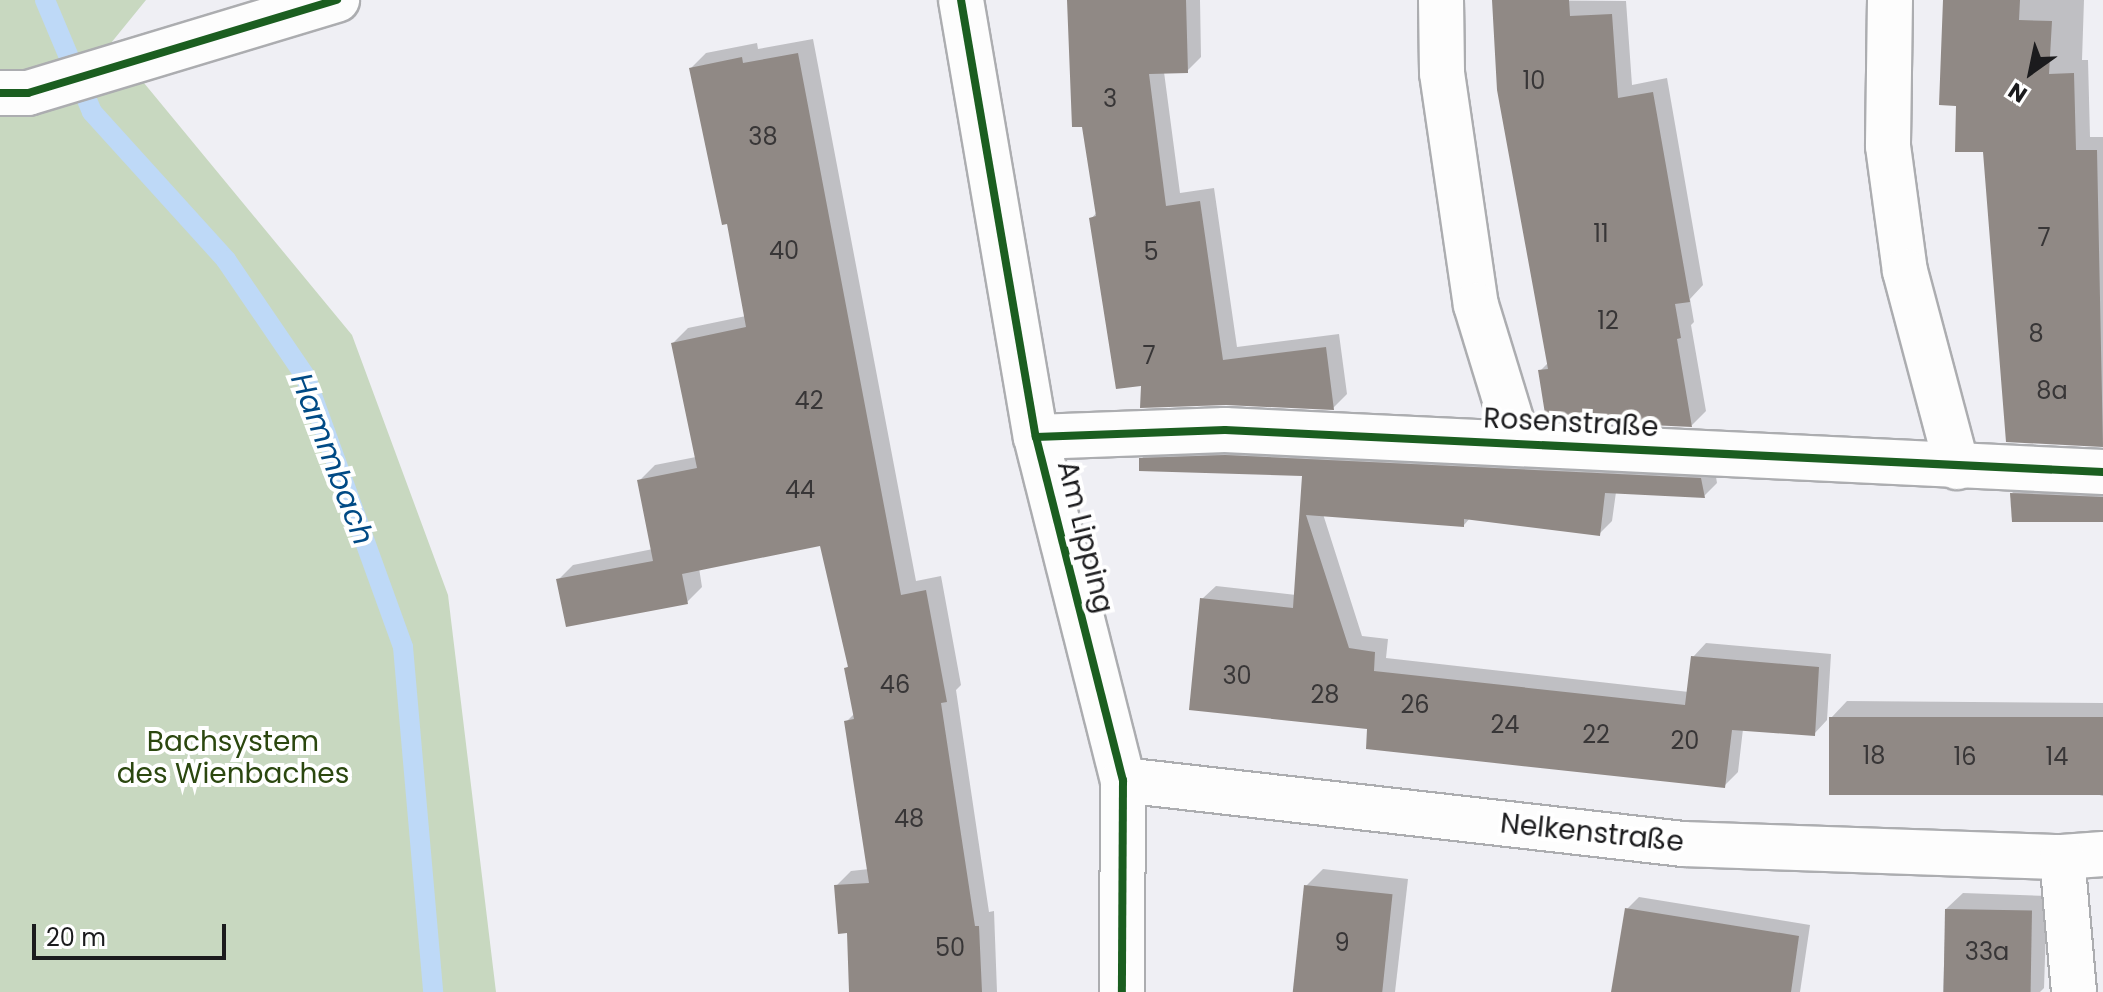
<!DOCTYPE html>
<html>
<head>
<meta charset="utf-8">
<style>
  body { margin:0 }
  #map { position:relative; width:2103px; height:992px; overflow:hidden; background:#efeff4; font-family:Poppins,sans-serif }
  div>[style] { position:absolute }
  .green>* { inset:0; background:#c8d8c0 }
  .shadow>* { inset:0; background:#0003 }
  .stream>* { height:20px; margin:-10px; padding:0 10px; transform-origin:10px; border-radius:10px; background:#bed9f7 }
  .building>* { inset:0; background:#908985; transform-origin:0 0 }
  .roads { filter:drop-shadow(2px 0 #acadb0) drop-shadow(-2px 0 #acadb0) drop-shadow(0 2px #acadb0) drop-shadow(0 -2px #acadb0) }
  .minor>* { height:44px; margin:-22px; padding:0 22px; transform-origin:22px; border-radius:22px; background:#fdfdfd }
  .cycleway>* { height:8px; margin:-4px; padding:0 4px; transform-origin:4px; border-radius:4px; background:#1b5e20 }
  span { translate:-50% -50%; white-space:nowrap; text-align:center; line-height:1.15; -webkit-text-stroke:8px #fff; paint-order:stroke }
  .number-label { font-size:24px; color:#383637 }
  .number-label span { -webkit-text-stroke-width:0 }
  .street-label { font-size:28px; color:#1b1b1d }
  .park-label { font-size:28px; color:#2b470f }
  .water-label { font-size:30px; color:#004a85; font-style:italic }
  .north { position:absolute; left:1991px; top:32px; width:80px; height:80px; -webkit-text-stroke:6px #fff; paint-order:stroke; rotate:213deg; font-size:22px; font-weight:700; line-height:32px; text-align:center; color:#1b1b1d }
  .north::after { content:''; display:block; margin:auto; width:28px; height:36px; background:#1b1b1d; clip-path:polygon(50% 0,100% 100%,50% 72%,0 100%) }
  .scale { position:absolute; left:32px; top:924px; width:194px; height:36px; box-sizing:border-box; border:4px solid #1b1b1d; border-top:0; padding-left:10px; font-size:24px; line-height:28px; white-space:nowrap; color:#1b1b1d; -webkit-text-stroke:6px #fff; paint-order:stroke }
</style>
</head>
<body>
<div id="map">
  <div class="green">
    <i style="clip-path:polygon(0 0,146px 0,111px 43px,352px 335px,448px 595px,496px 992px,0 992px)"></i>
  </div>
  <div class="shadow">
    <i style="clip-path:polygon(1069px 0,1200px 0,1201px 57px,1187px 71px,1164px 72px,1180px 193px,1214px 188px,1237px 347px,1339px 334px,1347px 394px,1333px 408px,1226px 403px,1143px 383px,1092px 218px,1097px 212px)"></i>
    <i style="clip-path:polygon(1493px 0,1626px 1px,1632px 85px,1667px 78px,1703px 285px,1690px 299px,1694px 322px,1691px 325px,1706px 411px,1692px 425px,1540px 371px,1548px 363px)"></i>
    <i style="clip-path:polygon(1945px 0,2084px 0,2082px 60px,2088px 60px,2090px 137px,2103px 137px,2103px 445px,2008px 440px,1984px 150px,1959px 104px)"></i>
    <i style="clip-path:polygon(813px 39px,916px 581px,941px 576px,961px 685px,956px 690px,989px 912px,994px 911px,997px 992px,851px 992px,848px 931px,836px 886px,851px 871px,869px 869px,846px 722px,855px 713px,846px 668px,850px 665px,822px 544px,699px 568px,702px 587px,687px 602px,558px 580px,573px 565px,653px 549px,640px 480px,655px 465px,696px 457px,673px 343px,688px 328px,746px 316px,729px 222px,691px 68px,706px 53px,757px 43px,758px 49px)"></i>
    <i style="clip-path:polygon(1155px 446px,1714px 465px,1717px 483px,1704px 496px,1616px 492px,1612px 521px,1599px 534px,1470px 518px,1464px 525px,1323px 514px,1362px 636px,1388px 639px,1386px 658px,1689px 692px,1693px 657px,1706px 643px,1831px 654px,1827px 720px,1814px 734px,1743px 729px,1738px 772px,1724px 786px,1370px 727px,1202px 599px,1216px 586px,1296px 595px,1304px 474px,1141px 459px)"></i>
    <i style="clip-path:polygon(2026px 479px,2103px 483px,2103px 520px,2012px 493px)"></i>
    <i style="clip-path:polygon(1847px 701px,2103px 703px,2103px 796px,1831px 718px)"></i>
    <i style="clip-path:polygon(1323px 869px,1408px 879px,1395px 992px,1294px 992px,1306px 886px)"></i>
    <i style="clip-path:polygon(1963px 893px,2047px 896px,2044px 988px,2040px 992px,1943px 992px,1946px 909px)"></i>
    <i style="clip-path:polygon(1639px 897px,1810px 925px,1800px 992px,1652px 992px,1627px 909px)"></i>
  </div>
  <div class="stream">
    <i style="left:45px;top:0;width:121px;rotate:67.2deg"></i>
    <i style="left:92px;top:112px;width:200px;rotate:47.8deg"></i>
    <i style="left:226px;top:260px;width:140px;rotate:55.7deg"></i>
    <i style="left:305px;top:376px;width:288px;rotate:70.1deg"></i>
    <i style="left:403px;top:647px;width:346px;rotate:85deg"></i>
  </div>
  <div class="building">
    <i style="clip-path:polygon(1067px 0,1186px 0,1188px 73px,1149px 74px,1166px 206px,1200px 201px,1223px 360px,1326px 347px,1334px 410px,1226px 405px,1140px 408px,1141px 386px,1116px 389px,1089px 218px,1096px 216px,1082px 127px,1072px 127px)"></i>
    <i style="clip-path:polygon(1492px 0,1569px 0,1570px 16px,1612px 14px,1618px 98px,1653px 92px,1690px 302px,1675px 304px,1681px 338px,1677px 339px,1692px 427px,1546px 420px,1538px 370px,1548px 369px,1497px 90px)"></i>
    <i style="clip-path:polygon(1943px 0,2020px 0,2019px 20px,2052px 21px,2049px 74px,2074px 73px,2076px 150px,2097px 150px,2103px 447px,2006px 442px,1983px 152px,1955px 152px,1956px 106px,1939px 105px)"></i>
    <i style="clip-path:polygon(798px 53px,901px 595px,926px 590px,947px 702px,941px 703px,975px 926px,979px 926px,982px 992px,849px 992px,847px 933px,838px 934px,834px 885px,869px 883px,844px 721px,854px 719px,844px 668px,848px 667px,820px 546px,682px 574px,688px 604px,566px 627px,556px 579px,653px 561px,637px 480px,697px 468px,671px 343px,746px 327px,727px 224px,722px 225px,689px 68px,742px 57px,743px 63px)"></i>
    <i style="clip-path:polygon(1225px 455px,1701px 478px,1705px 498px,1605px 493px,1600px 536px,1464px 519px,1464px 527px,1306px 515px,1349px 648px,1375px 652px,1374px 671px,1685px 705px,1691px 656px,1819px 667px,1815px 736px,1732px 730px,1725px 788px,1366px 749px,1367px 729px,1189px 710px,1200px 598px,1293px 608px,1302px 476px,1139px 471px,1139px 458px)"></i>
    <i style="clip-path:polygon(2010px 493px,2103px 497px,2103px 522px,2012px 522px)"></i>
    <i style="left:1829px;top:717px;width:274px;height:78px"></i>
    <i style="left:1304px;top:885px;width:89px;height:108px;rotate:6deg"></i>
    <i style="clip-path:polygon(1625px 908px,1799px 936px,1791px 992px,1611px 992px)"></i>
    <i style="left:1945px;top:909px;width:87px;height:83px;rotate:1deg"></i>
  </div>
  <div class="roads">
    <div class="minor">
      <i style="left:961px;top:0;width:443px;rotate:80.3deg"></i>
      <i style="left:1036px;top:437px;width:354px;rotate:75.8deg"></i>
      <i style="left:1123px;top:780px;width:212px;rotate:90.3deg"></i>
      <i style="left:1441px;top:0;width:73px;rotate:89.2deg"></i>
      <i style="left:1442px;top:73px;width:234px;rotate:81.7deg"></i>
      <i style="left:1476px;top:305px;width:143px;rotate:73deg"></i>
      <i style="left:1890px;top:0;width:146px;rotate:90.8deg"></i>
      <i style="left:1888px;top:146px;width:126px;rotate:82.3deg"></i>
      <i style="left:1905px;top:271px;width:203px;rotate:75.1deg"></i>
      <i style="left:0;top:93px;width:28px"></i>
      <i style="left:28px;top:93px;width:323px;rotate:-16.8deg"></i>
      <i style="left:1036px;top:437px;width:189px;rotate:-2.1deg"></i>
      <i style="left:1225px;top:430px;width:879px;rotate:2.74deg"></i>
      <i style="left:1123px;top:780px;width:564px;rotate:6.52deg"></i>
      <i style="left:1683px;top:844px;width:379px;rotate:2deg"></i>
      <i style="left:2062px;top:857px;width:41px;rotate:-4.2deg"></i>
      <i style="left:2062px;top:857px;width:136px;rotate:84.9deg"></i>
    </div>
  </div>
  <div class="cycleway">
    <i style="left:961px;top:0;width:443px;rotate:80.3deg"></i>
    <i style="left:1036px;top:437px;width:354px;rotate:75.8deg"></i>
    <i style="left:1123px;top:780px;width:212px;rotate:90.3deg"></i>
    <i style="left:0;top:93px;width:28px"></i>
    <i style="left:28px;top:93px;width:323px;rotate:-16.8deg"></i>
    <i style="left:1036px;top:437px;width:189px;rotate:-2.1deg"></i>
    <i style="left:1225px;top:430px;width:879px;rotate:2.74deg"></i>
  </div>
  <div class="number-label">
    <span style="left:1534px;top:81px">10</span>
    <span style="left:1110px;top:99px">3</span>
    <span style="left:763px;top:137px">38</span>
    <span style="left:1601px;top:234px">11</span>
    <span style="left:2044px;top:238px">7</span>
    <span style="left:784px;top:251px">40</span>
    <span style="left:1151px;top:252px">5</span>
    <span style="left:1608px;top:321px">12</span>
    <span style="left:2036px;top:334px">8</span>
    <span style="left:1149px;top:356px">7</span>
    <span style="left:2052px;top:391px">8a</span>
    <span style="left:809px;top:401px">42</span>
    <span style="left:800px;top:490px">44</span>
    <span style="left:1237px;top:676px">30</span>
    <span style="left:895px;top:685px">46</span>
    <span style="left:1325px;top:695px">28</span>
    <span style="left:1415px;top:705px">26</span>
    <span style="left:1505px;top:725px">24</span>
    <span style="left:1596px;top:735px">22</span>
    <span style="left:1685px;top:741px">20</span>
    <span style="left:1874px;top:756px">18</span>
    <span style="left:1965px;top:757px">16</span>
    <span style="left:2057px;top:757px">14</span>
    <span style="left:909px;top:819px">48</span>
    <span style="left:1342px;top:943px">9</span>
    <span style="left:950px;top:948px">50</span>
    <span style="left:1987px;top:952px">33a</span>
  </div>
  <div class="street-label">
    <span style="left:1571px;top:423px;rotate:3deg">Rosenstraße</span>
    <span style="left:1085px;top:537px;rotate:76deg">Am Lipping</span>
    <span style="left:1592px;top:833px;rotate:6deg">Nelkenstraße</span>
  </div>
  <div class="park-label">
    <span style="left:233px;top:758px">Bachsystem<br>des Wienbaches</span>
  </div>
  <div class="water-label">
    <span style="left:332px;top:459px;rotate:69deg">Hammbach</span>
  </div>
  <div class="north">N</div>
  <div class="scale">20 m</div>
</div>
</body>
</html>
